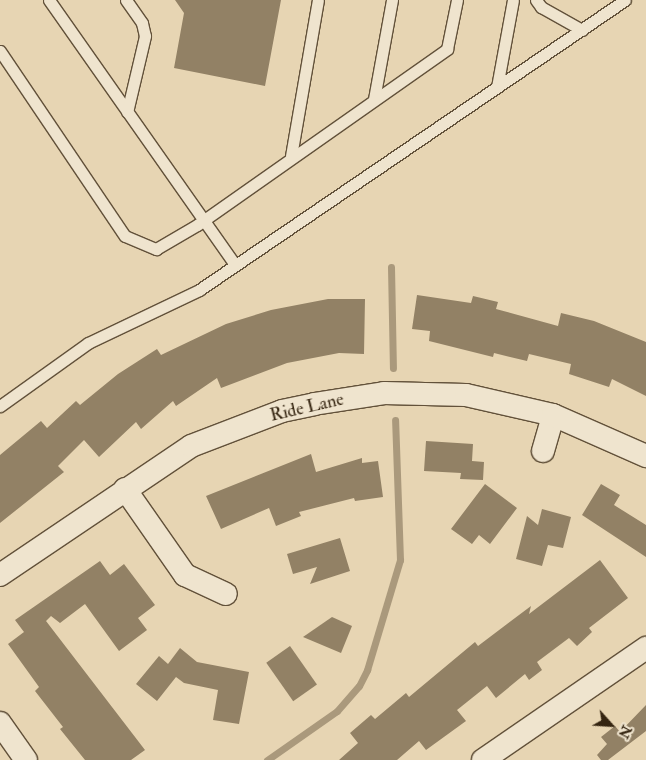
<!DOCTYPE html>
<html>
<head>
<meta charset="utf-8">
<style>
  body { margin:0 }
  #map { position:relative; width:646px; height:760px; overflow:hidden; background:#e7d5b3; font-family:"IM FELL Double Pica",serif }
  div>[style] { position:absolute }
  .stream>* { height:7px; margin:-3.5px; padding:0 3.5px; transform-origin:3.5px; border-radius:3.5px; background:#aa997c }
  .building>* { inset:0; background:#928165; transform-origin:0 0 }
  .roads { filter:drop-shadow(1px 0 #62513a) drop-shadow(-1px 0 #62513a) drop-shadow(0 1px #62513a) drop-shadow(0 -1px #62513a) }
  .service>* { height:11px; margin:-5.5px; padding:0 5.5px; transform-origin:5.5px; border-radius:5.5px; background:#efe4ce }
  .minor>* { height:22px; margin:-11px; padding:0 11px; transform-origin:11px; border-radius:11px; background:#efe4ce }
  span { translate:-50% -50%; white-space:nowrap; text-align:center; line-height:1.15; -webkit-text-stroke:4px #efe4ce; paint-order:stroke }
  .street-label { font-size:18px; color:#352511 }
  .north { position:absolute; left:586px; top:700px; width:50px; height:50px; -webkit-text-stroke:4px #efe4ce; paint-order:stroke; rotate:116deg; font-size:14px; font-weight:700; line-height:20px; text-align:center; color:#352511 }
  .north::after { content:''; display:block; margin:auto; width:18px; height:22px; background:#352511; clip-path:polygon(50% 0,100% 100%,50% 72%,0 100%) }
</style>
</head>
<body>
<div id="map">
  <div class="stream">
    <i style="left:391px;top:267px;width:101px;rotate:88.9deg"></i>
    <i style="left:267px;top:760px;width:85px;rotate:-35deg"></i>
    <i style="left:337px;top:711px;width:33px;rotate:-49deg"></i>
    <i style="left:359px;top:686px;width:18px;rotate:-63deg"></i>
    <i style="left:367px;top:670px;width:115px;rotate:-73.3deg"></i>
    <i style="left:400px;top:560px;width:140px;rotate:-92deg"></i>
  </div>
  <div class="building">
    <i style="clip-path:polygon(175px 0,281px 0,265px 86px,174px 68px,184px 13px)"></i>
    <i style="clip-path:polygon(417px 295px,471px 303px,473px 296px,498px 302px,496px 309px,558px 326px,561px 313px,594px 321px,646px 342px,646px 396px,612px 379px,609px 387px,569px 374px,571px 364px,529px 354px,527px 361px,494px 353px,493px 357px,429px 341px,430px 331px,412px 329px)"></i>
    <i style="clip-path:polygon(328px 299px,365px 299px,364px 354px,339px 353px,287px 363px,221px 388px,217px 378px,176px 406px,173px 401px,141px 429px,136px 422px,99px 457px,84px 440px,58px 466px,64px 472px,0 523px,0 455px,41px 421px,47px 428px,76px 401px,80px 405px,118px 374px,157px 349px,161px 355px,226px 324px,271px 310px)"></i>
    <i style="clip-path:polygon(426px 441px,473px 444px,472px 461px,484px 462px,483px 480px,460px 479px,461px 473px,424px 471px)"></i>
    <i style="clip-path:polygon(311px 454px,316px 472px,362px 458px,362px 463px,378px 461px,383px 497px,355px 501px,354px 498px,299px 512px,301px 516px,276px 526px,269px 508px,221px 529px,206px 496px)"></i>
    <i style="clip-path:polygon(485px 484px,517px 508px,490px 544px,479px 535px,472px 544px,451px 529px)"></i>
    <i style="clip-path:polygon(601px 484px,620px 495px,614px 505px,646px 525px,646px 557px,582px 515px)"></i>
    <i style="clip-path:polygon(542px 509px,571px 517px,563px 548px,548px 545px,542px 566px,516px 559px,527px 516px,538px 525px)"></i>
    <i style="clip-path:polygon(340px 538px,350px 571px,310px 584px,317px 567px,293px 574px,287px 554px)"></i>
    <i style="clip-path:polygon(600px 560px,628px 598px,589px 628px,592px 632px,577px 646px,569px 638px,537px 662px,542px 670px,529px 680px,525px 674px,496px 698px,487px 686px,457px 710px,466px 721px,426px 750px,419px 741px,397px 760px,339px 760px,358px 743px,350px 733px,371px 715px,375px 719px,406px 693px,409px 697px,475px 642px,478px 646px,531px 606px,529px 614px)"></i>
    <i style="clip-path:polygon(100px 561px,110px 575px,124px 564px,155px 605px,138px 618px,147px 630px,119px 651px,85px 604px,60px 623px,51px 616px,46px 621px,145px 750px,131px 760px,85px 760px,60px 729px,63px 727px,35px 691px,39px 687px,8px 644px,24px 632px,15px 620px)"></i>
    <i style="clip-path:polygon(332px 617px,352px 626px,341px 653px,303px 637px)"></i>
    <i style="left:290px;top:646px;width:47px;height:29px;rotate:55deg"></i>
    <i style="clip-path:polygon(180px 648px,197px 662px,249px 672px,239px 724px,213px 720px,218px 690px,184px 683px,176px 677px,157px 701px,136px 684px,159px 656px,168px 664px)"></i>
    <i style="clip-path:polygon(646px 705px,646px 731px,608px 760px,601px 760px,597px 755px,607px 744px,601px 737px,615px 726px,620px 732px)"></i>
  </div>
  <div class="roads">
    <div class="service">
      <i style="left:49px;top:0;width:324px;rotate:54.9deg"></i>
      <i style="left:126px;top:0;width:28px;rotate:55deg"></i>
      <i style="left:142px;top:23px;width:13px;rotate:77deg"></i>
      <i style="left:145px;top:36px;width:78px;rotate:103.3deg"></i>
      <i style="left:536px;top:0;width:9px;rotate:54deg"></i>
      <i style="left:541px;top:7px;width:47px;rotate:29.3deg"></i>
      <i style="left:0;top:51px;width:223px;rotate:56deg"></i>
      <i style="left:125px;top:236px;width:34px;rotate:23deg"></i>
      <i style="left:156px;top:249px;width:48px;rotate:-30.3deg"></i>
      <i style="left:197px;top:225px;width:306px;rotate:-35.1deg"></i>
      <i style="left:447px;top:49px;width:50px;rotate:-78.5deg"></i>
      <i style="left:497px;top:87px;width:88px;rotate:-79.6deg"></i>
      <i style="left:374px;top:99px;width:101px;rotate:-79.7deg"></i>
      <i style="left:291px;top:156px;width:158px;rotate:-80.2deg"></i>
      <i style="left:0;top:406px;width:108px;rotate:-35.6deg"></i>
      <i style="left:88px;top:343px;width:123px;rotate:-25.5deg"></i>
      <i style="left:199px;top:290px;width:515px;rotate:-34.25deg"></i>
    </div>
    <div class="minor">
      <i style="left:543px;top:451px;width:37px;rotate:-74deg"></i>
      <i style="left:125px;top:489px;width:105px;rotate:55.1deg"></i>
      <i style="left:185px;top:575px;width:45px;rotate:24.9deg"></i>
      <i style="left:0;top:575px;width:230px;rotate:-34deg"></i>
      <i style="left:191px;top:446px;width:97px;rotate:-21deg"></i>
      <i style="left:282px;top:411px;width:33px;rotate:-12deg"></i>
      <i style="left:314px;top:404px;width:71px;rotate:-8.9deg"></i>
      <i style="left:384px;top:393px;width:82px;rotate:1.4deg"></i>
      <i style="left:466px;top:395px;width:89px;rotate:12.9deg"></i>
      <i style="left:553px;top:415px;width:102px;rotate:23.8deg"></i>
      <i style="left:0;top:723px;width:45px;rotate:54.9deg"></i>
      <i style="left:483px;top:760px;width:198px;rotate:-34.5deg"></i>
    </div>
  </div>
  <div class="street-label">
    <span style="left:307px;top:408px;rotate:-13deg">Ride Lane</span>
  </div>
  <div class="north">N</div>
</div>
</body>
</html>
